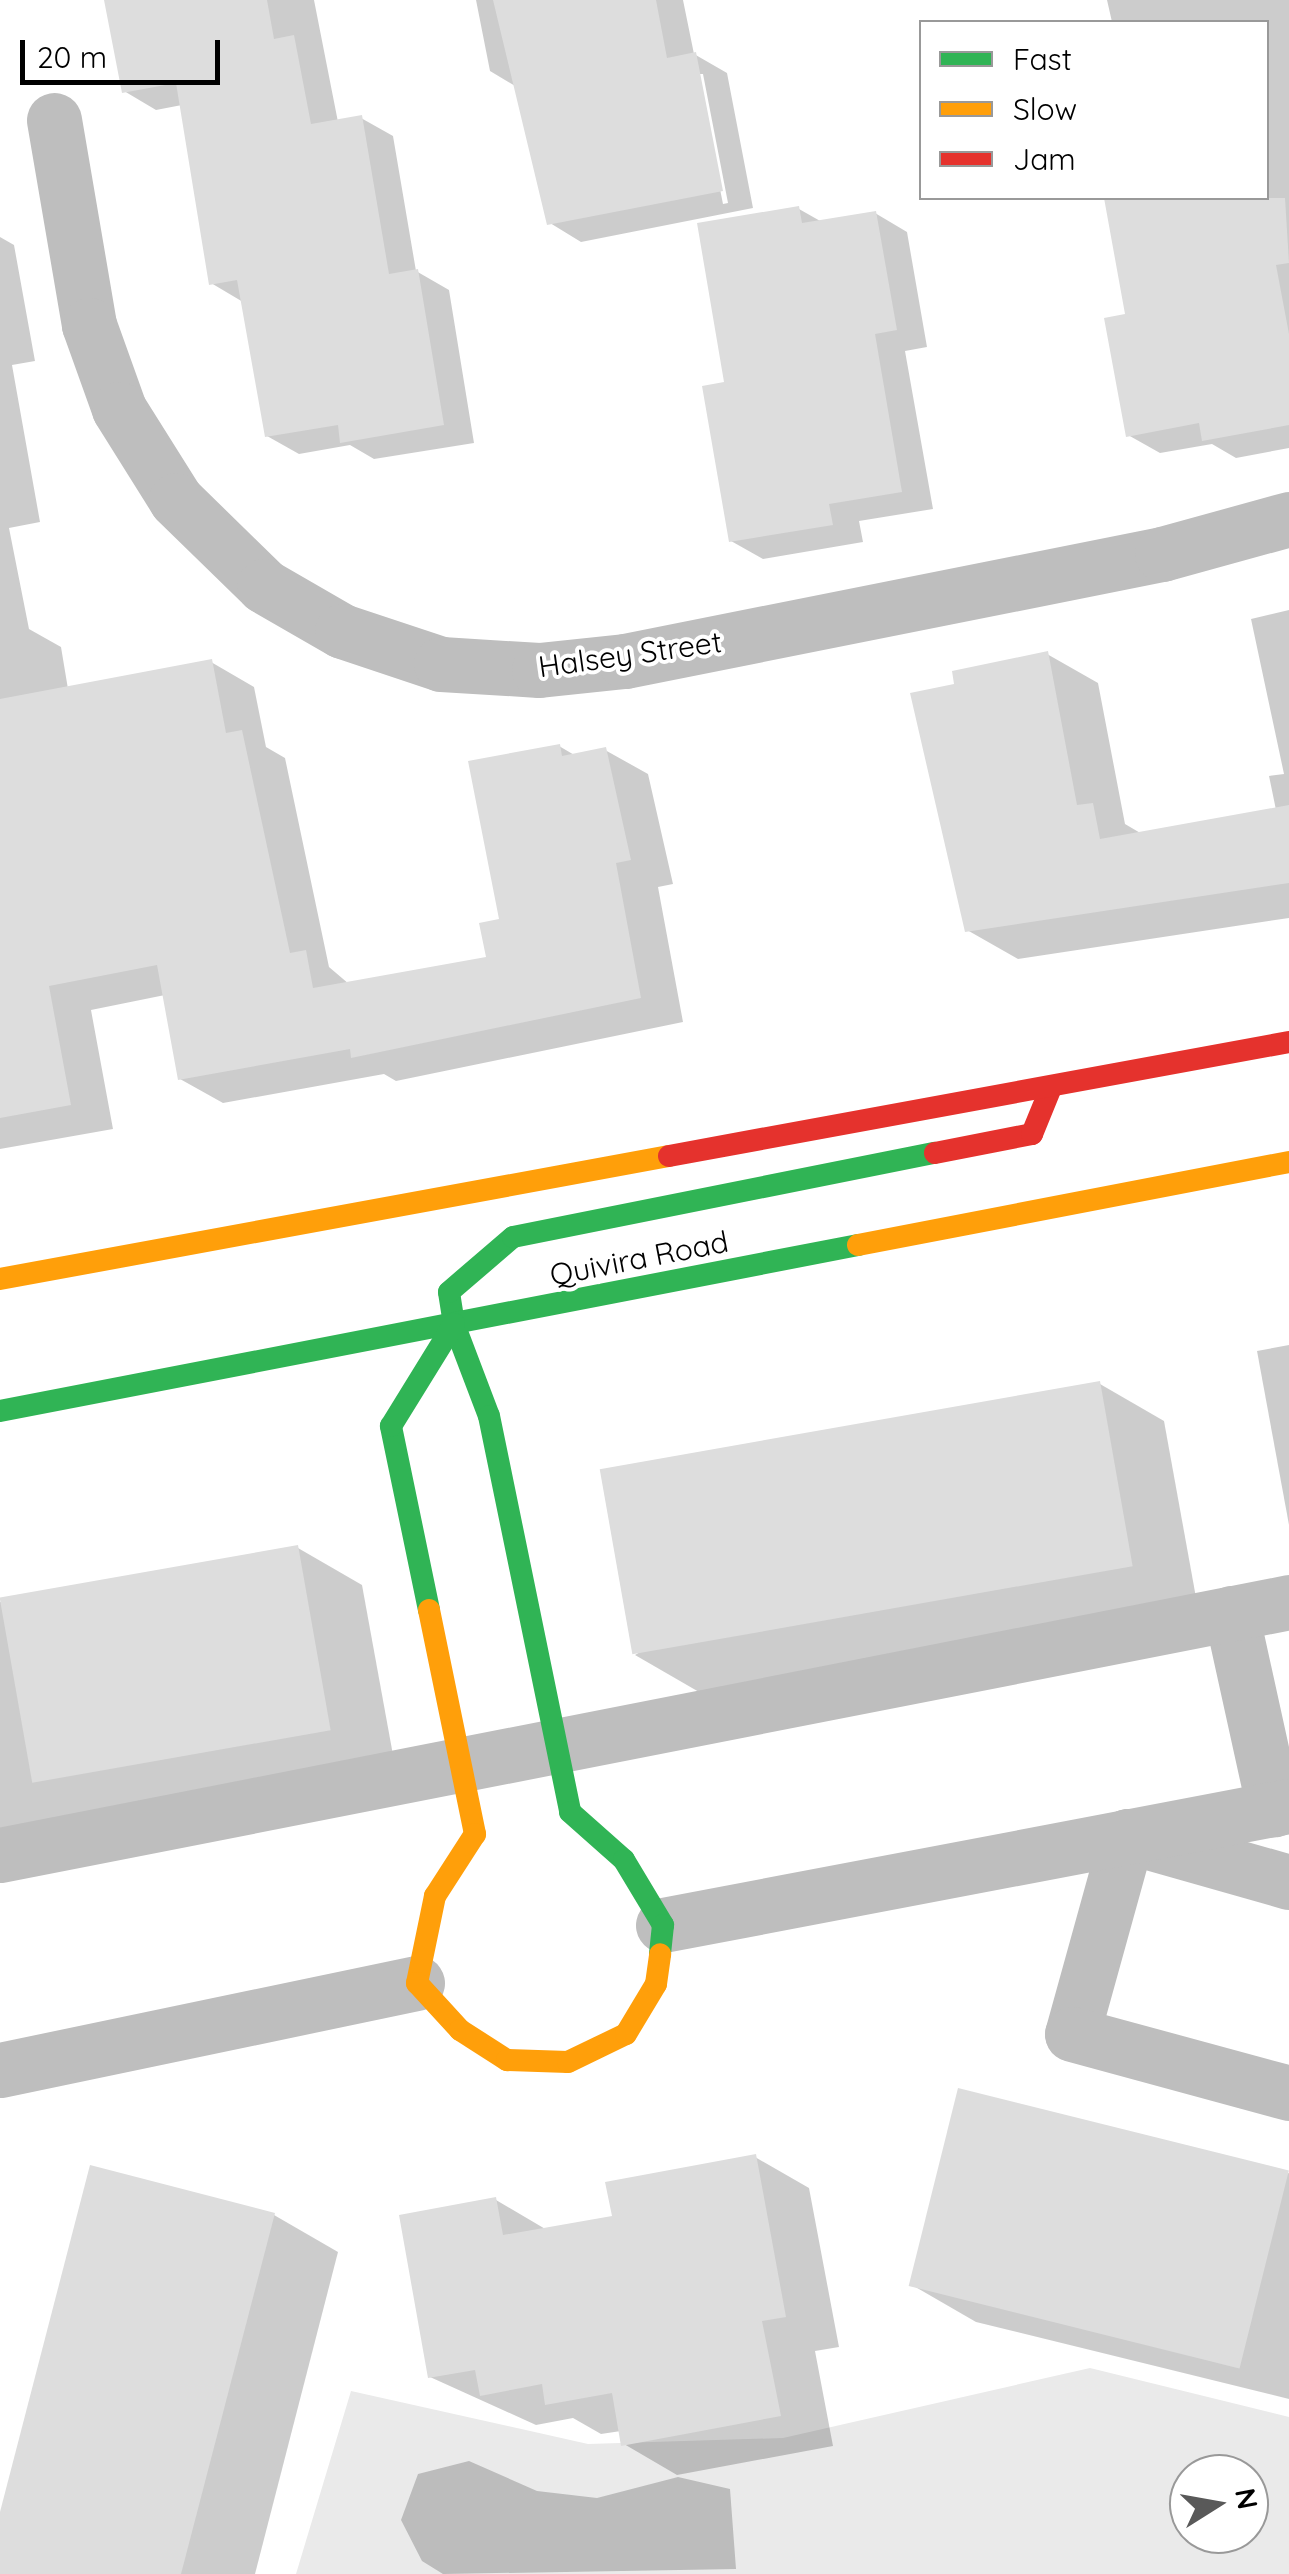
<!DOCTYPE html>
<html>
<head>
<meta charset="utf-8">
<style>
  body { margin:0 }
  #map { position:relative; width:1289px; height:2574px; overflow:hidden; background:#fff; font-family:Quicksand,sans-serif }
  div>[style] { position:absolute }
  .green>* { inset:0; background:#eaeaea }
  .water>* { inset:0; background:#bcbcbc }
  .shadow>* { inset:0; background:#0003 }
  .building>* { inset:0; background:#ddd; transform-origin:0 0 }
  .street>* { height:55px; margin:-27.5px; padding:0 27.5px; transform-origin:27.5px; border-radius:27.5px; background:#bebebe }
  .fast>* { height:22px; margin:-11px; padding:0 11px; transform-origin:11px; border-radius:11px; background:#30b455 }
  .slow>* { height:22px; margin:-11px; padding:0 11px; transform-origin:11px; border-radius:11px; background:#ff9f0a }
  .jam>* { height:22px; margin:-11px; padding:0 11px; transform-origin:11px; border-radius:11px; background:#e5322d }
  span { translate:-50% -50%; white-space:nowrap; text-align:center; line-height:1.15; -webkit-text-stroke:8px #fff; paint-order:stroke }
  .street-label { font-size:30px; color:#000 }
  .legend { position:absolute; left:919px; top:20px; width:350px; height:180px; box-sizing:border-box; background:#fff; border:2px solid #999; margin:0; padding:12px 18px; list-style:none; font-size:30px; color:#000 }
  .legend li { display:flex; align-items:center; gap:20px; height:50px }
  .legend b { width:50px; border:2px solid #999 }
  .north { position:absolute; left:1169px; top:2454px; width:100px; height:100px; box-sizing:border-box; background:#fff; border:2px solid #999; border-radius:50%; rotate:79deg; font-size:28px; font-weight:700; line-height:40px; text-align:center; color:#000 }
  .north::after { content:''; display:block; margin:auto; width:35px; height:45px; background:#595959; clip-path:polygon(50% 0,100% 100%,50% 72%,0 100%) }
  .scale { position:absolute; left:20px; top:40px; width:200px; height:45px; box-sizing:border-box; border:5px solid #000; border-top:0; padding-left:12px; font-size:30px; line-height:35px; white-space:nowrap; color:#000; -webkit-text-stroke:8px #fff; paint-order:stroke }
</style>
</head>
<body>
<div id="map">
  <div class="green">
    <i style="clip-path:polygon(evenodd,1090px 2368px,1289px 2417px,1289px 2574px,296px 2574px,351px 2391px,588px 2444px,783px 2438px,1090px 2368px,1189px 2474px,1249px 2474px,1249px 2534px,1189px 2534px,1189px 2474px)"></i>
  </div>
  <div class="water">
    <i style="clip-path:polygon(469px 2461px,537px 2491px,597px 2498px,678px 2477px,730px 2489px,736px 2569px,443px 2574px,422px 2561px,401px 2520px,418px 2474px)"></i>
  </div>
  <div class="shadow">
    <i style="clip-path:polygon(106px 0,314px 0,338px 122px,361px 118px,393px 136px,416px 271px,449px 290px,474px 443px,374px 459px,350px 445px,299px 454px,267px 436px,243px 302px,211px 283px,182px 105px,156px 110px,124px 91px)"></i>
    <i style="clip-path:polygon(evenodd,476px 0,683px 0,694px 54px,727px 73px,753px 208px,581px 242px,550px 223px,522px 90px,490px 71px,476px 0,697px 74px,703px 74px,728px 203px,723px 204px,697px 74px)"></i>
    <i style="clip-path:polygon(1107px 0,1289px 0,1289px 448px,1236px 458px,1212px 444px,1160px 453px,1128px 435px,1128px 316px,1106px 198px,1266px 198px,1266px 22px,1112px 22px)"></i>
    <i style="clip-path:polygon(799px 209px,822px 222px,875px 213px,907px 232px,927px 347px,905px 351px,933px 509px,859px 521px,863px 542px,763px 559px,731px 541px,726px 384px)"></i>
    <i style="clip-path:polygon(0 237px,14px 245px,35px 361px,12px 365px,40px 522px,9px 528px,29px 629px,61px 647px,68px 689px,211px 662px,254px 687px,266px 747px,285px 758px,329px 967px,349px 984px,489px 959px,559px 746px,576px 756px,605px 750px,648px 774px,673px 884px,658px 887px,683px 1022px,396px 1081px,384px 1074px,223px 1103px,180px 1079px,165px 995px,91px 1010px,113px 1129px,0 1149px)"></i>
    <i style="clip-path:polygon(1289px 610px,1289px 918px,1018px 959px,967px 930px,957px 686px,1047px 654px,1098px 683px,1125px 824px,1142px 834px,1276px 810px,1269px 776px,1284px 774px,1251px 619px)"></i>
    <i style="clip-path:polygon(1289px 1345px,1289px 1525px,1257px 1351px)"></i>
    <i style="clip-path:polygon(1100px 1384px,1164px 1421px,1197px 1603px,699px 1692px,635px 1655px)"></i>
    <i style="clip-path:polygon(298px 1548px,362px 1585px,395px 1766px,0 1838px,0 1602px)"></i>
    <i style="clip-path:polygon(755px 2157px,809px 2188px,839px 2347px,815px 2351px,833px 2446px,677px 2475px,624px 2444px,621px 2431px,601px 2434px,573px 2418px,536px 2425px,430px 2377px,496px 2200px,547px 2230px,614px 2218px)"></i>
    <i style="clip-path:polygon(1289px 2173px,1289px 2399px,976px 2322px,912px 2285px)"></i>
    <i style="clip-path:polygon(274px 2215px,338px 2252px,255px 2574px,0 2574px,0 2522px)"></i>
  </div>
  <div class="building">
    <i style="clip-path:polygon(104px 0,267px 0,274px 39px,294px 35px,311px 124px,362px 115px,389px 274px,418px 269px,444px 425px,340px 443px,338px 425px,265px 437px,237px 280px,209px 285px,176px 83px,122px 93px)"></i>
    <i style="clip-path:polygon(493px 0,656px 0,667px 58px,696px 52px,723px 191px,547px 225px)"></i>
    <i style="clip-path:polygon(1104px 198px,1285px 198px,1289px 263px,1276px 265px,1289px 334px,1289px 425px,1202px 441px,1199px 423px,1126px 437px,1104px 318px,1125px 314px)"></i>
    <i style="clip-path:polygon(799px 206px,802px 223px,876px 211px,897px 330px,875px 334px,902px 492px,829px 504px,833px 525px,729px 542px,702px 386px,724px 382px,697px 223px)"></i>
    <i style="clip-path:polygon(1048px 651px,1077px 805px,1093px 803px,1100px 839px,1289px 805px,1289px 883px,965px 932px,910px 693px,954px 684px,952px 671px)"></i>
    <i style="clip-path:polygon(212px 659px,226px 733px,242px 730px,290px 953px,306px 950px,313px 988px,486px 957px,479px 923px,499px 919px,468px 761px,560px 744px,562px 756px,606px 747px,631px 860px,616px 863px,641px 998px,351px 1058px,350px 1049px,178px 1080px,157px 965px,49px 986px,71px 1105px,0 1118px,0 699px)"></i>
    <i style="left:1100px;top:1381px;width:188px;height:508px;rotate:80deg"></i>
    <i style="left:298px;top:1545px;width:188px;height:303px;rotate:80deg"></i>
    <i style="left:958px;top:2088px;width:341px;height:204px;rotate:14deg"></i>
    <i style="clip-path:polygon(756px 2154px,786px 2317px,762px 2321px,781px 2416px,621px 2446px,612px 2393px,545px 2405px,542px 2384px,480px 2396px,475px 2370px,428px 2378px,399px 2215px,496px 2197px,503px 2235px,612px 2216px,605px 2182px)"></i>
    <i style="clip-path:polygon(90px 2165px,275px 2213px,181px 2574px,0 2574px,0 2512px)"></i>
  </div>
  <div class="street">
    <i style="left:54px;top:120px;width:208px;rotate:80.3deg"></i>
    <i style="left:89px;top:325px;width:89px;rotate:70.3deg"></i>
    <i style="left:119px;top:409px;width:107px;rotate:57.9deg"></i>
    <i style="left:176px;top:500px;width:123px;rotate:44.3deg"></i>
    <i style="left:264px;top:586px;width:90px;rotate:30deg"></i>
    <i style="left:342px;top:631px;width:104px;rotate:18.4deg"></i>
    <i style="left:441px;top:664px;width:98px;rotate:3.5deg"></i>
    <i style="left:539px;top:670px;width:86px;rotate:-6deg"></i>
    <i style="left:625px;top:661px;width:548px;rotate:-11.27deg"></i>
    <i style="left:1162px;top:554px;width:132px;rotate:-15.4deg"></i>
    <i style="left:1231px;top:1613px;width:201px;rotate:77.6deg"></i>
    <i style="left:0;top:1855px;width:1314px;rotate:-11.1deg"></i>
    <i style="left:1289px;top:1882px;width:168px;rotate:-164.1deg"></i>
    <i style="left:1127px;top:1836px;width:205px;rotate:105.5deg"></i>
    <i style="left:1072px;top:2034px;width:225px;rotate:15.2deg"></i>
    <i style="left:663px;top:1925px;width:637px;rotate:-10.76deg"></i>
    <i style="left:0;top:2070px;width:426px;rotate:-11.8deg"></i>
  </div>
  <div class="fast">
    <i style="left:454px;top:1324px;width:98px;rotate:69.2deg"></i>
    <i style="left:489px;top:1416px;width:404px;rotate:78.4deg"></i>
    <i style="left:570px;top:1812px;width:72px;rotate:41.6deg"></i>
    <i style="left:624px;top:1860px;width:76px;rotate:59deg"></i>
    <i style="left:663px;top:1925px;width:29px;rotate:96deg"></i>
    <i style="left:454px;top:1324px;width:32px;rotate:-99deg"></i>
    <i style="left:449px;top:1292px;width:84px;rotate:-40.7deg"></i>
    <i style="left:513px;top:1237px;width:430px;rotate:-11.3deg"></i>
    <i style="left:0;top:1411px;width:874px;rotate:-10.95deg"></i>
    <i style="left:429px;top:1610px;width:188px;rotate:-101.7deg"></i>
    <i style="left:391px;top:1426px;width:120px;rotate:-58.3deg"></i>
  </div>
  <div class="slow">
    <i style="left:858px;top:1245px;width:439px;rotate:-10.9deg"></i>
    <i style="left:0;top:1279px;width:680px;rotate:-10.42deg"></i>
    <i style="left:429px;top:1610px;width:229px;rotate:78.4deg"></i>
    <i style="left:475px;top:1834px;width:74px;rotate:122.8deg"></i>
    <i style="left:435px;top:1896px;width:89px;rotate:101.7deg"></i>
    <i style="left:417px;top:1983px;width:64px;rotate:47.5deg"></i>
    <i style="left:460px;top:2030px;width:56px;rotate:32.6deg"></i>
    <i style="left:507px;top:2060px;width:61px;rotate:1.9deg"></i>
    <i style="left:568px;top:2062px;width:64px;rotate:-25.8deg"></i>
    <i style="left:626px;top:2034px;width:58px;rotate:-59deg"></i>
    <i style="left:656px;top:1984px;width:30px;rotate:-82deg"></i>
  </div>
  <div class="jam">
    <i style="left:935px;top:1153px;width:99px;rotate:-11.1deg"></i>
    <i style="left:1032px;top:1134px;width:48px;rotate:-67.8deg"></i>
    <i style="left:669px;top:1156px;width:630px;rotate:-10.42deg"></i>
  </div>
  <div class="street-label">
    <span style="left:630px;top:654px;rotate:-8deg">Halsey Street</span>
    <span style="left:639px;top:1258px;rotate:-11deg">Quivira Road</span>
  </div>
  <ul class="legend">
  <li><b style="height:12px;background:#30b455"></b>Fast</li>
  <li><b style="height:12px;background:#ff9f0a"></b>Slow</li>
  <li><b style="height:12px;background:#e5322d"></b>Jam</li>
  </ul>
  <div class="north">N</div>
  <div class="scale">20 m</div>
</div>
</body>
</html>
